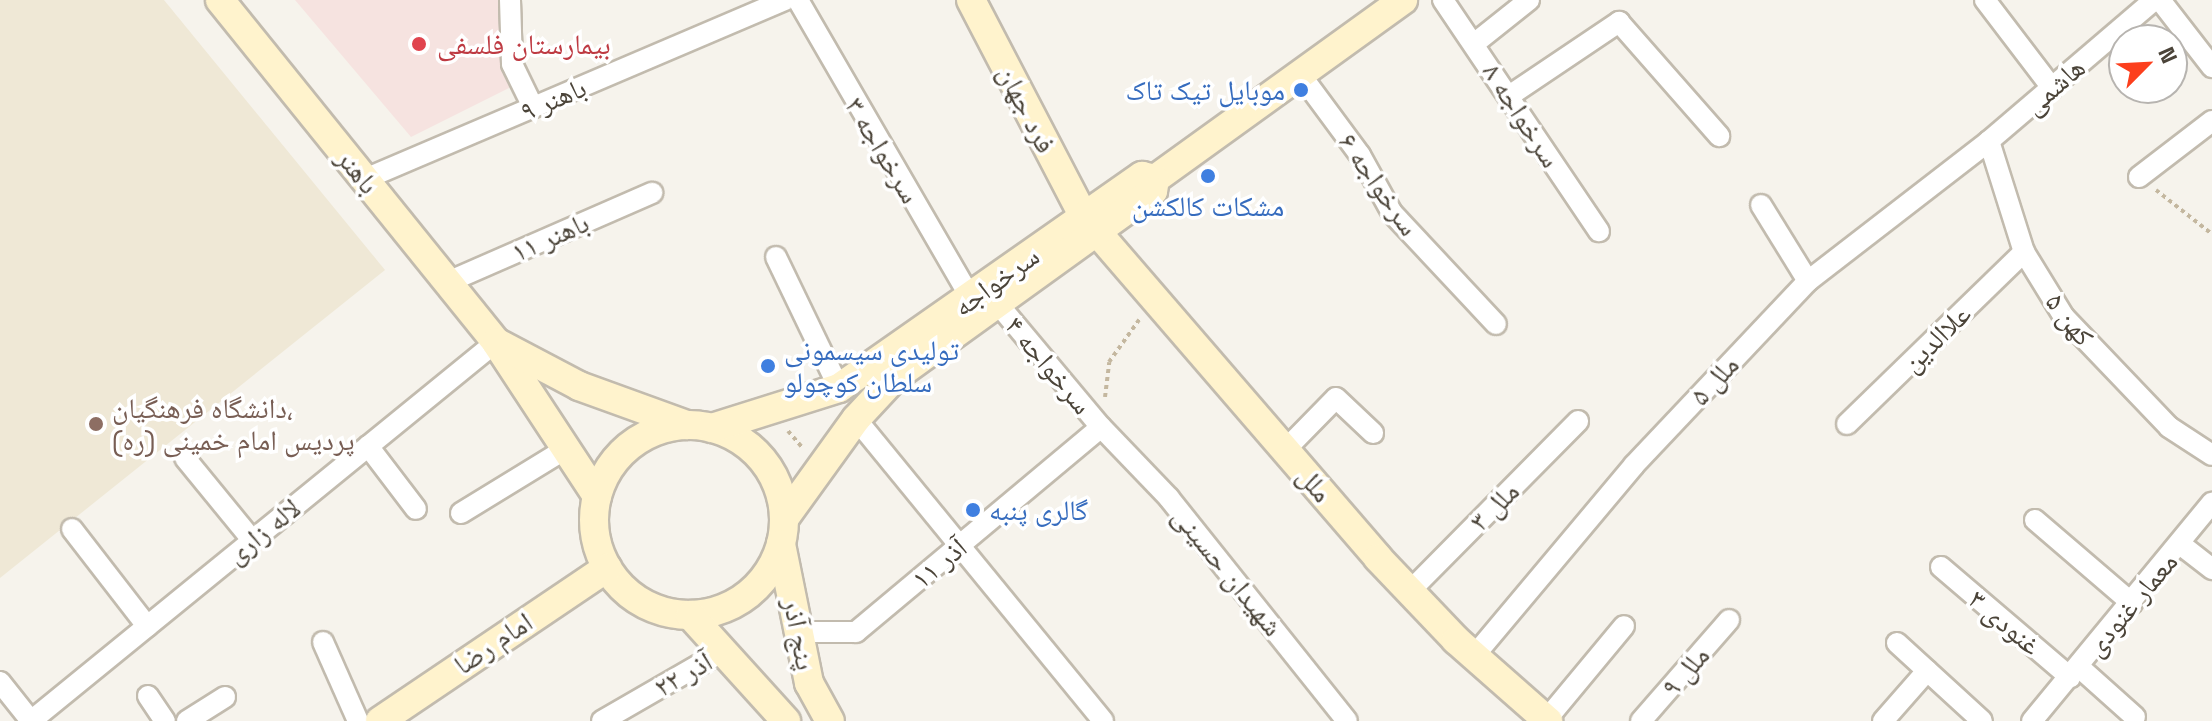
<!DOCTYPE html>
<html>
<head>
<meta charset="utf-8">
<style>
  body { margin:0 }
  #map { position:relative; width:2212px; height:721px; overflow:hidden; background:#f6f3ec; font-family:"Space Grotesk","Noto Naskh Arabic",sans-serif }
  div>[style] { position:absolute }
  .education>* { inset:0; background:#efe8d6 }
  .medical>* { inset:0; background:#f6e3e0 }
  .path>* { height:4px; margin-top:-2px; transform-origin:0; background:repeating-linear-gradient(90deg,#c4b79f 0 4px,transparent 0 8px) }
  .roads { filter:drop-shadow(2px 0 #c2bbae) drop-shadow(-2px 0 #c2bbae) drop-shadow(0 2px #c2bbae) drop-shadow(0 -2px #c2bbae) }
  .street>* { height:20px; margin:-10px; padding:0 10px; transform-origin:10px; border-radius:10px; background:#fff }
  .secondary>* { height:28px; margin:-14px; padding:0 14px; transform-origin:14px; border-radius:14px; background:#fff3cd }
  .secondary>.ring { margin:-14px; padding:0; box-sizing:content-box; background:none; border:28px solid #fff3cd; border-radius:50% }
  .dots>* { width:22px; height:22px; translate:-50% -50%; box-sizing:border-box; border:4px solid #fff; border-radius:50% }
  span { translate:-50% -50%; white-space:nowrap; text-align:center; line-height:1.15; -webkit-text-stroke:7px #fff; paint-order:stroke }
  .health-label { font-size:28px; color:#be3a42 }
  .left { translate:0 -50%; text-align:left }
  .street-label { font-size:28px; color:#4b4439 }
  .shop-label { font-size:28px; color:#366cbe }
  .right { translate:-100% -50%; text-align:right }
  .education-label { font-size:28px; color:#785e54 }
  .north { position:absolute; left:2108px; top:24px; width:80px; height:80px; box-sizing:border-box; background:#fff; border:2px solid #b7b4b0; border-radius:50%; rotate:66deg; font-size:22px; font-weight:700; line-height:32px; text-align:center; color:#4b4439 }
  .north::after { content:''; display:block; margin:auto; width:28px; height:36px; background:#fc3f1d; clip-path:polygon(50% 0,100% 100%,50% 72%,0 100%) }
</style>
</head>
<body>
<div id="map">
  <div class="education">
    <i style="clip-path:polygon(0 0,164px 0,385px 270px,0 578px)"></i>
  </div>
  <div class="medical">
    <i style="clip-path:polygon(295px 0,501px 0,509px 88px,411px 137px)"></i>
  </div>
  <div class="path">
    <i style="left:2156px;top:190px;width:71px;rotate:38.2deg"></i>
    <i style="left:1105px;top:397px;width:35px;rotate:-83deg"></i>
    <i style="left:1109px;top:362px;width:52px;rotate:-54.5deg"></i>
    <i style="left:788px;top:431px;width:23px;rotate:49deg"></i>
  </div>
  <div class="roads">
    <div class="street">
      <i style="left:510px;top:0;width:64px;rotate:88.2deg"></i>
      <i style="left:512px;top:64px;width:48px;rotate:64deg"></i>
      <i style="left:798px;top:0;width:345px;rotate:59.9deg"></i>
      <i style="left:1443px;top:0;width:279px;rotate:56deg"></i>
      <i style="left:1985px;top:0;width:111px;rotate:52.7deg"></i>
      <i style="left:2160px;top:0;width:85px;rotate:52.2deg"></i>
      <i style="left:1475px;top:43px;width:69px;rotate:-38.5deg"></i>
      <i style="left:1300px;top:74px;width:101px;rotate:53.5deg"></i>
      <i style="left:1360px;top:155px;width:66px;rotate:61.1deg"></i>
      <i style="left:1392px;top:213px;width:152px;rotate:46.9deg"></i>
      <i style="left:1509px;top:96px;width:133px;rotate:-33.9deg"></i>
      <i style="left:1619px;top:22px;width:152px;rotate:48.7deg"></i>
      <i style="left:1989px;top:141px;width:116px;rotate:72.5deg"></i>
      <i style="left:2024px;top:252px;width:76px;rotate:58.4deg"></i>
      <i style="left:2064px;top:317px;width:152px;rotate:46.3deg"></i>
      <i style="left:2169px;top:427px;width:51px;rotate:33.1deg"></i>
      <i style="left:2139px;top:177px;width:92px;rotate:-37.5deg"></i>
      <i style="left:365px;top:179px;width:457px;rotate:-23.1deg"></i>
      <i style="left:1761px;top:205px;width:89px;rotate:58.3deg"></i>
      <i style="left:776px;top:257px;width:145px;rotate:64.3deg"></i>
      <i style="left:448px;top:282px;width:223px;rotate:-23.6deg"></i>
      <i style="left:998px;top:304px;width:160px;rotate:50.1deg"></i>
      <i style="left:1101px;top:427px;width:98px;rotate:46.2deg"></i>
      <i style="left:1169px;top:498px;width:285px;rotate:51.4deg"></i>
      <i style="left:856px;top:419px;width:390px;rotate:50.7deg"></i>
      <i style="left:1847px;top:424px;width:247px;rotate:-44.2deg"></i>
      <i style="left:368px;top:446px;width:79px;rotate:52.7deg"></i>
      <i style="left:1286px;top:449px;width:71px;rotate:-45.6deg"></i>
      <i style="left:1336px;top:398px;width:51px;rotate:43.4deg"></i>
      <i style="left:185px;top:458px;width:106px;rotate:50.7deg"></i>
      <i style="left:461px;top:513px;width:124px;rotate:-31.5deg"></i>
      <i style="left:2035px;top:520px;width:128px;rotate:40.6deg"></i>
      <i style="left:72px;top:529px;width:123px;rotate:52.3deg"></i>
      <i style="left:2180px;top:544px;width:41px;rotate:38deg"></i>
      <i style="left:1941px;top:567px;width:170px;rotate:40.5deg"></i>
      <i style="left:1410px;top:591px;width:239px;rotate:-45.3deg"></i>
      <i style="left:801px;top:632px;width:55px"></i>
      <i style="left:856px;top:632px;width:319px;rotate:-39.9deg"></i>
      <i style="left:323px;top:642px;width:86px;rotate:66.1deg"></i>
      <i style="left:1897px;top:643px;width:115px;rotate:42.5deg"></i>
      <i style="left:1474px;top:656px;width:249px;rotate:-50deg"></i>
      <i style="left:1634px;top:465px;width:253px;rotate:-46.6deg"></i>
      <i style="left:1808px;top:281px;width:229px;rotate:-37.7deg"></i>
      <i style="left:1989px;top:141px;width:217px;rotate:-40.5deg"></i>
      <i style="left:2079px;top:667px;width:75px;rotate:41.8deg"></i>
      <i style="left:0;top:682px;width:50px;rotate:51.5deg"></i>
      <i style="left:148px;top:696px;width:30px;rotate:56deg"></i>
      <i style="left:1546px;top:720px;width:122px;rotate:-50.3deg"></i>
      <i style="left:31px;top:721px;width:600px;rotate:-39.18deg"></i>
      <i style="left:187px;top:721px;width:45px;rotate:-32.3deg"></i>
      <i style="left:602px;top:721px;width:140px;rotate:-30deg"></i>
      <i style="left:1641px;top:721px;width:134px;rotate:-48.9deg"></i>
      <i style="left:1883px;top:721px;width:67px;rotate:-48.7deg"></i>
      <i style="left:2032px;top:721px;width:283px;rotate:-50.5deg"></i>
    </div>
    <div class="secondary">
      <i style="left:220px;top:0;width:439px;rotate:51.1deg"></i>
      <i style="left:971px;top:0;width:245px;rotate:62.5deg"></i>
      <i style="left:1155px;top:179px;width:306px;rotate:-35.8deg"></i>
      <i style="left:1097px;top:232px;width:430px;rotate:49.2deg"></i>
      <i style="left:1378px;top:558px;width:113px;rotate:46.4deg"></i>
      <i style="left:1456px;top:640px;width:123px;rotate:41.4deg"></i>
      <i class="ring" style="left:594px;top:425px;width:162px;height:162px"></i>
      <i style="left:712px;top:428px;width:133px;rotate:-17.5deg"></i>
      <i style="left:839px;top:388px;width:370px;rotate:-35deg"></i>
      <i style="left:1142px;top:176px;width:13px;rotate:13deg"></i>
      <i style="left:1155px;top:179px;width:12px;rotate:99deg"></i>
      <i style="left:1153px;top:191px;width:318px;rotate:144.2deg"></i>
      <i style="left:895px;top:377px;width:57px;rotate:132.9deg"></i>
      <i style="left:856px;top:419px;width:123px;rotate:125.8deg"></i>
      <i style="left:597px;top:496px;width:184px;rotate:-123.3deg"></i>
      <i style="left:496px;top:342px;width:94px;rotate:27.9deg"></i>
      <i style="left:579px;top:386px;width:115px;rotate:19.9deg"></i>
      <i style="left:781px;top:544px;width:142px;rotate:78.6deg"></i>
      <i style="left:809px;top:683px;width:43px;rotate:61.1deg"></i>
      <i style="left:690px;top:615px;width:143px;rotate:47.8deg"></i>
      <i style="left:380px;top:721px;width:274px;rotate:-34deg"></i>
    </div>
  </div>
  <div class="dots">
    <i style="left:419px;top:44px;background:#e0444e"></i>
    <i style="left:1301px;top:90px;background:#3f7fe0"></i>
    <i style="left:1208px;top:176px;background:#3f7fe0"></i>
    <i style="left:768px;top:366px;background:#3f7fe0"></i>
    <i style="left:96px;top:424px;background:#8d6e63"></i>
    <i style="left:973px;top:510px;background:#3f7fe0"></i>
  </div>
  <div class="health-label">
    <span class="left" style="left:437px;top:44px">بیمارستان فلسفی</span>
  </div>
  <div class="street-label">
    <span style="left:2054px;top:86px;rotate:-41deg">هاشمی</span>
    <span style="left:553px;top:99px;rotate:-23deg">۹ باهنر</span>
    <span style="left:1027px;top:109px;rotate:63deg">فرد جهان</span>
    <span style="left:1522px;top:115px;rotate:57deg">۸ سرخواجه</span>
    <span style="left:883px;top:150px;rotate:59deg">سرخواجه ۳</span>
    <span style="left:358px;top:171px;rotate:51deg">باهنر</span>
    <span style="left:1379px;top:184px;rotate:55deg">سرخواجه ۶</span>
    <span style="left:550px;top:237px;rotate:-24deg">باهنر ۱۱</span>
    <span style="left:996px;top:281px;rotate:-36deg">سرخواجه</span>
    <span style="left:2070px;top:319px;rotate:52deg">۵ کهن</span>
    <span style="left:1936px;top:338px;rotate:-44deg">علاالدین</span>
    <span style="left:1049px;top:365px;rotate:50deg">سرخواجه ۴</span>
    <span style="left:1714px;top:380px;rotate:-47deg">ملل ۵</span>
    <span style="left:1315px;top:484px;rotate:50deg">ملل</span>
    <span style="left:1494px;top:506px;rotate:-45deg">ملل ۳</span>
    <span style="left:263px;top:531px;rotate:-39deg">لاله زاری</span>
    <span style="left:939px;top:563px;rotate:-40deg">آذر ۱۱</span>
    <span style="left:1228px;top:571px;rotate:51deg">شهیدان حسینی</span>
    <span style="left:2131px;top:604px;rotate:-50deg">معمار غنودی</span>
    <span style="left:2005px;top:622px;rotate:40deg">۳ غنودی</span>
    <span style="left:800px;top:634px;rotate:79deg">پنج آذر</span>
    <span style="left:493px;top:643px;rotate:-34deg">امام رضا</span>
    <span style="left:1685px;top:671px;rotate:-49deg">ملل ۹</span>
    <span style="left:683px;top:674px;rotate:-30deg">۲۲ آذر</span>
  </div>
  <div class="shop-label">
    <span class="right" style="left:1285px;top:90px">موبایل تیک تاک</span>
    <span style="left:1208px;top:206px">مشکات کالکشن</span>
    <span class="left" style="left:784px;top:366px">تولیدی سیسمونی<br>سلطان کوچولو</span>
    <span class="left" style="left:989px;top:510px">گالری پنبه</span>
  </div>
  <div class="education-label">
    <span class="left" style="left:112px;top:424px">دانشگاه فرهنگیان،<br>پردیس امام خمینی (ره)</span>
  </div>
  <div class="north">N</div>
</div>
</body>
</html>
